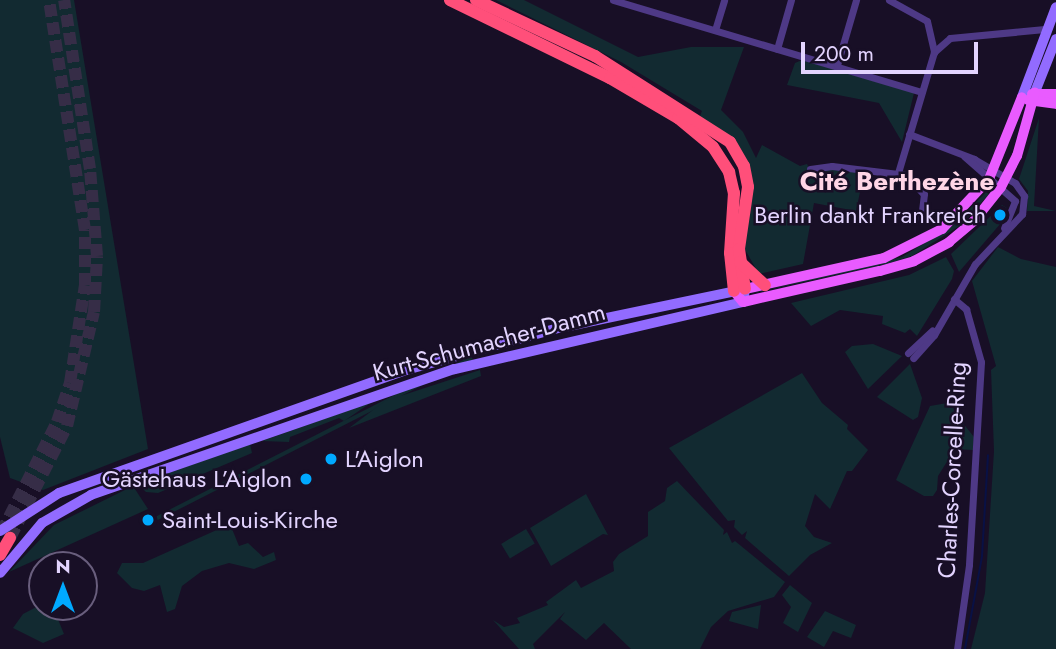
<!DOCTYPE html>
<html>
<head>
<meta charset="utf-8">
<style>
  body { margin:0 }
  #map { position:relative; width:1056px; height:649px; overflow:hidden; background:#180f26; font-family:Jost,sans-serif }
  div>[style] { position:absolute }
  .green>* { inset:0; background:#122a31; transform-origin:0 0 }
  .stream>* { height:2px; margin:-1px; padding:0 1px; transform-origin:1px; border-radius:1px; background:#091145 }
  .highway-tunnel>* { height:12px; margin-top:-6px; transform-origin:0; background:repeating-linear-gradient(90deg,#362d47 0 12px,transparent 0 18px) }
  .street>* { height:7px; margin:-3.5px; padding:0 3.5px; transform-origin:3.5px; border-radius:3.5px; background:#4e3986 }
  .secondary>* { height:10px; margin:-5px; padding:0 5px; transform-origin:5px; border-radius:5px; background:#926bff }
  .primary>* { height:10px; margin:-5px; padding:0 5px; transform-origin:5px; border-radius:5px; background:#e95bff }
  .highway>* { height:12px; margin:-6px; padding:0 6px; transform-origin:6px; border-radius:6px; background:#ff4f7a }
  .dots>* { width:19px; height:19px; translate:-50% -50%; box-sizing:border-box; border:4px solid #180f26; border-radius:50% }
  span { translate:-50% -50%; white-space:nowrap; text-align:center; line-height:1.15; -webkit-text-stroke:5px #180f26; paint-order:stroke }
  .poi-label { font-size:24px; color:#e3d4ff }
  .right { translate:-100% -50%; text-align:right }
  .left { translate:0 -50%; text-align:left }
  .street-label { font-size:24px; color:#e3d4ff }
  .neighbourhood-label { font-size:26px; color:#ffd6e6; font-weight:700 }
  .north { position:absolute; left:28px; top:551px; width:70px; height:70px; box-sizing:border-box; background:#180f26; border:2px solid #695e7d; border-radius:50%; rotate:0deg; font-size:19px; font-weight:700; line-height:28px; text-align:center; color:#e3d4ff }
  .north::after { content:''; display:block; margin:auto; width:24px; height:32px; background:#00a9ff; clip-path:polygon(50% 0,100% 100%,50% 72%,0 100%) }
  .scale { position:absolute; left:801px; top:42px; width:177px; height:32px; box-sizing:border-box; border:4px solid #e3d4ff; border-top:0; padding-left:9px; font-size:21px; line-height:24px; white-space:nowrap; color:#e3d4ff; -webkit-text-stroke:5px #180f26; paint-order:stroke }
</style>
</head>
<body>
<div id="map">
  <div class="green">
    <i style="clip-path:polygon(0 0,74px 0,148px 449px,43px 490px,10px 478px,0 437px)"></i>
    <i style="clip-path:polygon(496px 0,524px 0,638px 57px,691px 47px,744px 47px,721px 110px,743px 132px,756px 158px,762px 145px,800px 166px,807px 164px,812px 174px,826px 168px,864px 173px,856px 211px,814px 203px,803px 264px,759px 274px,743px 246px,749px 167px,700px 116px,702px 111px,621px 62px)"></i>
    <i style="clip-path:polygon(802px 60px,914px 93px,902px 142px,879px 103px,787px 85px,795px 63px)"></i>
    <i style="clip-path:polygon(1039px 118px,1034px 206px,1056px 211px,1027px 211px,1028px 191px,1019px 179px)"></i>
    <i style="clip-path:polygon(986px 192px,989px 194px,961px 225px,912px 256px,886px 264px,750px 294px,902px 257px,954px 225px)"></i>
    <i style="clip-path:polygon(1002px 205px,1007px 208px,1001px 223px,959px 272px,951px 254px)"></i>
    <i style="clip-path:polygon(998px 247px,1021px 259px,1056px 267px,1056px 649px,971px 649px,985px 593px,994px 451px,991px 370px,996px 366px,972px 281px)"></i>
    <i style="clip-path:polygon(946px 257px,954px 271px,952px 279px,917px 336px,910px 329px,905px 333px,882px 324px,883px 316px,840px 310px,811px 326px,791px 303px,909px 275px)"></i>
    <i style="clip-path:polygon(873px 344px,902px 356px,868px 389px,845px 352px,852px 346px)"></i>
    <i style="left:471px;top:356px;width:4px;height:354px;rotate:63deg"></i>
    <i style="clip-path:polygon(910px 364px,922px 398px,918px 417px,913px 420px,877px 397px)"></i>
    <i style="clip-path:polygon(480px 370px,481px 376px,349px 428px,385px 401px)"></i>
    <i style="clip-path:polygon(802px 373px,822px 403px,848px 425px,847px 429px,868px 450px,852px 471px,847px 471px,830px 509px,815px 494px,805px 526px,814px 537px,832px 543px,810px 555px,789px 576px,745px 538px,747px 531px,742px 535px,734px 527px,735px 520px,728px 521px,669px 448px)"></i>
    <i style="clip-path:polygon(372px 402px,344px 421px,339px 418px,290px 437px,289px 442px,262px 441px)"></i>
    <i style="clip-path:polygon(953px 402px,954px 412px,974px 437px,973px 450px,955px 449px,938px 476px,937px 490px,933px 496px,924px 496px,896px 480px,930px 406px)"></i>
    <i style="clip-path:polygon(250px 444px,252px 453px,158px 493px,146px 492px,138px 484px)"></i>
    <i style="clip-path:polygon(677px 481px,724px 530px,723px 535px,727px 532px,732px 543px,735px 541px,785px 582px,774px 597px,728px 611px,711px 627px,700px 649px,631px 649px,604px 623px,586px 640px,560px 619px,565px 612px,533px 644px,535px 649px,519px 649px,493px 620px,504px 627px,520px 623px,517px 618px,548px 605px,546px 602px,576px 580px,581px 588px,614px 571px,613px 562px,619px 554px,648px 536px,648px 512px,665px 501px,667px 488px)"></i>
    <i style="clip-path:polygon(133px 486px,148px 509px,9px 572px,54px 525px)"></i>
    <i style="clip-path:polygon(586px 494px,608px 535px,603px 534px,551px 566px,530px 528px)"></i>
    <i style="clip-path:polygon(230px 524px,239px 546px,248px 543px,263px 557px,274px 552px,276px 560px,254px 569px,229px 563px,202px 571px,182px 586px,175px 609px,167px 612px,160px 585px,144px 591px,132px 588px,117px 573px,122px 563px,143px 563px)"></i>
    <i style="left:526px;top:529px;width:17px;height:29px;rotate:59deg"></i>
    <i style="clip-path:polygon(790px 585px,812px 603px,798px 632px,783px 623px,791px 607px,782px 595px)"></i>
    <i style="clip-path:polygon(42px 604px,53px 607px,64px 634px,43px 643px,13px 628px,23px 614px)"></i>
    <i style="clip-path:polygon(761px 605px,758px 629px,729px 621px,732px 612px)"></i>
    <i style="clip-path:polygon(825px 611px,856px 625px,851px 638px,833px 631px,824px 647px,807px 637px)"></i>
  </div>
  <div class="stream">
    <i style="left:965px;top:649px;width:95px;rotate:-79.6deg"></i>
    <i style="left:982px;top:556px;width:101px;rotate:-86.6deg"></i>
  </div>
  <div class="highway-tunnel">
    <i style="left:1px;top:533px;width:124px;rotate:-63.2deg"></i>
    <i style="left:57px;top:422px;width:41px;rotate:-71.6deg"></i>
    <i style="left:70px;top:383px;width:99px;rotate:-81.3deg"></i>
    <i style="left:85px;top:285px;width:55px;rotate:-90deg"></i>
    <i style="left:85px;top:230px;width:233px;rotate:-98.9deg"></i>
    <i style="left:10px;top:538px;width:126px;rotate:-63deg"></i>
    <i style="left:67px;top:426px;width:117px;rotate:-76.7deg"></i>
    <i style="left:94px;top:312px;width:56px;rotate:-86.9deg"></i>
    <i style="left:97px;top:256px;width:87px;rotate:-94.6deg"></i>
    <i style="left:90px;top:169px;width:171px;rotate:-98.7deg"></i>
  </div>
  <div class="street">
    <i style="left:613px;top:0;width:322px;rotate:16.6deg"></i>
    <i style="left:889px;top:0;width:43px;rotate:28.9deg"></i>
    <i style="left:927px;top:21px;width:32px;rotate:77deg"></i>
    <i style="left:934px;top:52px;width:126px;rotate:106.6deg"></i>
    <i style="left:715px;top:30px;width:31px;rotate:-73deg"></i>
    <i style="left:777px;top:49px;width:51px;rotate:-74.1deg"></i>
    <i style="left:934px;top:52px;width:21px;rotate:-41deg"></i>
    <i style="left:950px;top:38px;width:95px;rotate:-5.4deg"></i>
    <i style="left:837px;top:65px;width:68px;rotate:-73.7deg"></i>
    <i style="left:909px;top:134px;width:70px;rotate:21deg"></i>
    <i style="left:974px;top:159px;width:48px;rotate:30.3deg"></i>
    <i style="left:1015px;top:183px;width:16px;rotate:55deg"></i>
    <i style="left:1024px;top:196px;width:18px;rotate:96deg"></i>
    <i style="left:1022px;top:214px;width:69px;rotate:133.2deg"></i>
    <i style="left:975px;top:264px;width:82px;rotate:120deg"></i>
    <i style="left:934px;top:335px;width:31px;rotate:132deg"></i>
    <i style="left:964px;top:156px;width:68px;rotate:41.4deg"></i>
    <i style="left:1015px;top:201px;width:29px;rotate:112deg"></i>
    <i style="left:810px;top:169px;width:22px;rotate:-8deg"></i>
    <i style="left:832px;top:166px;width:75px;rotate:6.9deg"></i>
    <i style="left:906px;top:175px;width:26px;rotate:47deg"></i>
    <i style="left:924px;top:194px;width:24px;rotate:97deg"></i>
    <i style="left:954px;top:299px;width:16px;rotate:40deg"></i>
    <i style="left:966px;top:309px;width:55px;rotate:74.2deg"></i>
    <i style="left:981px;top:362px;width:203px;rotate:93.4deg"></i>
    <i style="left:969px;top:565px;width:85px;rotate:98.1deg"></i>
    <i style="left:908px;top:353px;width:33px;rotate:-43deg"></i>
  </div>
  <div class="secondary">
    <i style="left:1035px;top:92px;width:57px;rotate:-68.4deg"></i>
    <i style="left:1022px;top:97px;width:96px;rotate:-69.3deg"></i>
    <i style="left:0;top:531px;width:70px;rotate:-32.8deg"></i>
    <i style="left:59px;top:493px;width:368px;rotate:-19.5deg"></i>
    <i style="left:406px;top:370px;width:159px;rotate:-15.4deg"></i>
    <i style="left:559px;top:328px;width:190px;rotate:-11.8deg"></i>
    <i style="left:745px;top:289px;width:13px;rotate:99deg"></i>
    <i style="left:743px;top:302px;width:297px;rotate:166.9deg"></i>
    <i style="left:454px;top:369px;width:384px;rotate:160.9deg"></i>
    <i style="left:91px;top:495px;width:56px;rotate:150.3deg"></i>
    <i style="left:42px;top:523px;width:65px;rotate:130deg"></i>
  </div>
  <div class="primary">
    <i style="left:1032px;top:94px;width:24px"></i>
    <i style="left:1028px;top:100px;width:28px;rotate:8deg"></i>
    <i style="left:745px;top:289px;width:142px;rotate:-12.6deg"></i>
    <i style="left:884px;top:258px;width:65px;rotate:-26.6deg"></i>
    <i style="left:942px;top:229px;width:69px;rotate:-46.8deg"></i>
    <i style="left:989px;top:179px;width:88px;rotate:-68.1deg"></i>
    <i style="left:734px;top:291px;width:14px;rotate:51deg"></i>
    <i style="left:743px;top:302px;width:140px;rotate:-12.8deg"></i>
    <i style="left:880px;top:271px;width:35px;rotate:-16deg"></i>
    <i style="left:914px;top:261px;width:40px;rotate:-28deg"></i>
    <i style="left:949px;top:242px;width:33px;rotate:-40deg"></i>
    <i style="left:974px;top:221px;width:43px;rotate:-51.5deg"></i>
    <i style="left:1001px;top:187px;width:35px;rotate:-63deg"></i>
    <i style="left:1017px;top:156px;width:66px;rotate:-74.3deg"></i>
  </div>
  <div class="highway">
    <i style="left:450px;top:0;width:178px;rotate:26deg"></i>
    <i style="left:610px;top:78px;width:79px;rotate:30.5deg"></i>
    <i style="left:678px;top:118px;width:45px;rotate:39.6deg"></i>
    <i style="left:713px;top:147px;width:30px;rotate:57deg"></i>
    <i style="left:729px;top:172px;width:22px;rotate:77deg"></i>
    <i style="left:734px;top:193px;width:60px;rotate:93.8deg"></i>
    <i style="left:730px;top:253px;width:38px;rotate:84deg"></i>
    <i style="left:476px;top:0;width:132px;rotate:25.2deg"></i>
    <i style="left:595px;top:56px;width:160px;rotate:32.5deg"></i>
    <i style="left:730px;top:142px;width:28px;rotate:60deg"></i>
    <i style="left:744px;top:166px;width:21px;rotate:79deg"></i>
    <i style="left:748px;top:187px;width:63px;rotate:98.3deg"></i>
    <i style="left:739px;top:249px;width:40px;rotate:81.5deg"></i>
    <i style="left:740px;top:262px;width:34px;rotate:43deg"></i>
    <i style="left:0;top:555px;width:20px;rotate:-60deg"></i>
  </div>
  <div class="dots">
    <i style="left:1000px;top:215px;background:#00a9ff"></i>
    <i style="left:331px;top:459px;background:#00a9ff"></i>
    <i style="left:306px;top:479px;background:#00a9ff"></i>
    <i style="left:148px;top:520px;background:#00a9ff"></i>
  </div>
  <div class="poi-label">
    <span class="right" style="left:986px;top:215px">Berlin dankt Frankreich</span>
    <span class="left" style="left:345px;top:459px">L'Aiglon</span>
    <span class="right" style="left:292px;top:479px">Gästehaus L’Aiglon</span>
    <span class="left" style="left:162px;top:520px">Saint-Louis-Kirche</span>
  </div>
  <div class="street-label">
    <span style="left:489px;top:342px;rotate:-15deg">Kurt-Schumacher-Damm</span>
    <span style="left:952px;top:470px;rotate:-87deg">Charles-Corcelle-Ring</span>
  </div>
  <div class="neighbourhood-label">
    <span style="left:897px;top:182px">Cité Berthezène</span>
  </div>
  <div class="north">N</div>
  <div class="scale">200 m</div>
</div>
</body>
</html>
